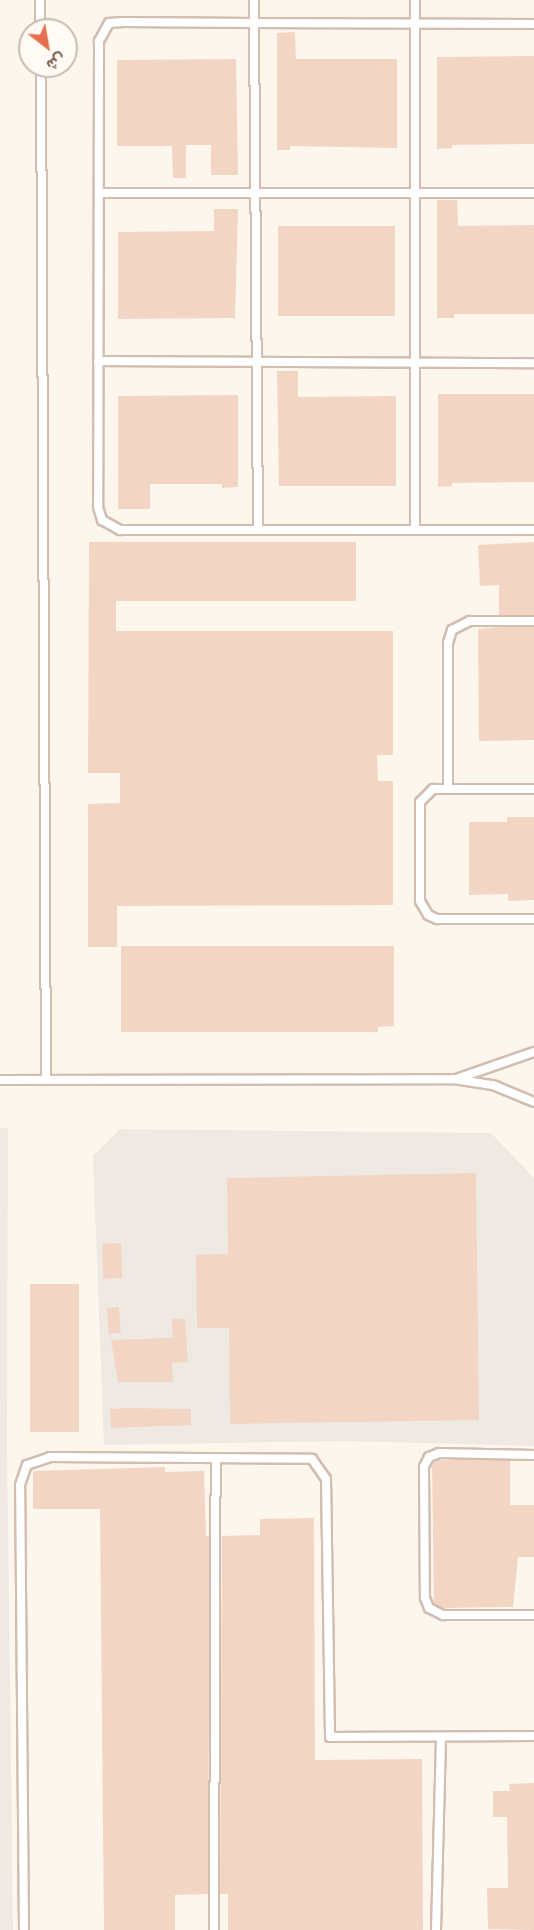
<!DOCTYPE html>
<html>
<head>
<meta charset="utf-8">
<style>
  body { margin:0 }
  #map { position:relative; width:534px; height:1930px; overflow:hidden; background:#fdf6ec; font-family:"Source Sans 3",Vazirmatn,sans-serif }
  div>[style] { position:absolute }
  .industrial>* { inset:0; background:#efe9e4 }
  .building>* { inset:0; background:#f3d5c3; transform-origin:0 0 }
  .roads { filter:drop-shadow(2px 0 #d1beb0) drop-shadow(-2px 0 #d1beb0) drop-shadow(0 2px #d1beb0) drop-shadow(0 -2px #d1beb0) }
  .lane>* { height:8px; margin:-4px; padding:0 4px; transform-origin:4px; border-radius:4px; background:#fff }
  span { translate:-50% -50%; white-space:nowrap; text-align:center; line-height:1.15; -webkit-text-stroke:4.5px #fffaf3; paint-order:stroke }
  .north { position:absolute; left:18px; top:18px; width:60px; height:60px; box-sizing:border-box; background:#fffaf3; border:2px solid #cabbb1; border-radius:50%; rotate:149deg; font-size:16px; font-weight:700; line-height:24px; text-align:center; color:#7a5c4d }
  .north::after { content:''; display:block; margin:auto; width:21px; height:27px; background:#e76f51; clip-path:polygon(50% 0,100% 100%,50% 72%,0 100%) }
</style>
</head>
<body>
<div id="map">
  <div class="industrial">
    <i style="clip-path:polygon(0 1128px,8px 1128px,7px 1447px,13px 1930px,0 1930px)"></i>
    <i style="clip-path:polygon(120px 1129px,491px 1133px,534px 1178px,534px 1446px,345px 1441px,104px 1445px,93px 1156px)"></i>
  </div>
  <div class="building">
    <i style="clip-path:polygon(295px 32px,296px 59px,397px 59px,397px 148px,290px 146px,290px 150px,277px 150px,277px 33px)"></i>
    <i style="clip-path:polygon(534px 56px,534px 144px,452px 145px,452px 148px,437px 149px,437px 57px)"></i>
    <i style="clip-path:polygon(236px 59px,238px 175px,211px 175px,211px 145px,186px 145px,186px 178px,173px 178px,172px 146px,117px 146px,117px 60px)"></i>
    <i style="clip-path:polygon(437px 200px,457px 200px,458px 226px,534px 225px,534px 314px,454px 314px,454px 318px,437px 318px)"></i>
    <i style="clip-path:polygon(214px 209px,238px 209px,235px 318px,118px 319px,118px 232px,214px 231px)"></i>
    <i style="left:395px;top:226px;width:90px;height:117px;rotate:90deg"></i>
    <i style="clip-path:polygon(277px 371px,298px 371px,298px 397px,396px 396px,396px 486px,279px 486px)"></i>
    <i style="clip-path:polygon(438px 394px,534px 394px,534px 482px,452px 483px,452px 486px,438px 487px)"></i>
    <i style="clip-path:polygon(238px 395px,238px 487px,222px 488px,222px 484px,150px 484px,150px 509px,118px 509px,118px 396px)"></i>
    <i style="clip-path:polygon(89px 542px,356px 542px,356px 601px,116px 601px,116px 631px,393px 631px,393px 755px,377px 755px,378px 781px,393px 781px,393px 905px,117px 906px,117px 947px,88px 947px,88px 804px,120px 803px,120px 773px,88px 773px)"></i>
    <i style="clip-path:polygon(534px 542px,534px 615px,499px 615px,499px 585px,480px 586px,478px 545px)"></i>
    <i style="clip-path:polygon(499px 627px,534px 627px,534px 740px,479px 741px,478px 629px)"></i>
    <i style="clip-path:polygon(507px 817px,534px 817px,534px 900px,508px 901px,508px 894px,469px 895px,469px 822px,507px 822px)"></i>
    <i style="clip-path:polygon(121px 946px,394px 946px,394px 1026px,378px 1027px,378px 1032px,121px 1032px)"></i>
    <i style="clip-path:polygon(476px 1173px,479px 1420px,230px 1424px,229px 1328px,197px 1328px,196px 1255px,228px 1254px,227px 1178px)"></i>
    <i style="left:121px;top:1243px;width:35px;height:19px;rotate:88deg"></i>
    <i style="left:30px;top:1284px;width:49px;height:148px"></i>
    <i style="left:119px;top:1307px;width:26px;height:12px;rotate:86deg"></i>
    <i style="clip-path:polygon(172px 1319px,185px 1319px,188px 1362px,172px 1363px,173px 1382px,118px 1382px,111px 1340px,173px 1338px)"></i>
    <i style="clip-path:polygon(126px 1408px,191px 1409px,191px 1425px,111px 1428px,110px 1409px)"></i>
    <i style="clip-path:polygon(436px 1460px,510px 1460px,510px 1505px,534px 1505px,534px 1557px,518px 1557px,513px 1607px,442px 1608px,434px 1604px,432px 1465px)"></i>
    <i style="clip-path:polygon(165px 1467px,165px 1472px,204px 1471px,206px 1536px,210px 1536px,208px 1894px,175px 1895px,175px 1930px,104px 1930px,100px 1509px,33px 1509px,33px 1471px)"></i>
    <i style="clip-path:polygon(314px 1518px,315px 1760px,422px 1759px,423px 1930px,228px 1930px,228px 1894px,220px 1894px,222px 1536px,260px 1535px,260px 1519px)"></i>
    <i style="clip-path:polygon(534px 1783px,534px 1930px,488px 1929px,487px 1888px,508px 1888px,507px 1817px,493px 1817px,493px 1791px,510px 1791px,509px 1784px)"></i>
  </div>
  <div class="roads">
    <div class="lane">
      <i style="left:40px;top:0;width:30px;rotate:90deg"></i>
      <i style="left:254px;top:0;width:23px;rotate:90deg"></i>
      <i style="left:254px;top:23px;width:131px;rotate:-179.6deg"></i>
      <i style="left:123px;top:22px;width:14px;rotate:176deg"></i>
      <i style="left:109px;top:23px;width:21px;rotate:119deg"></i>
      <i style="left:99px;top:41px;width:466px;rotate:90.1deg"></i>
      <i style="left:98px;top:507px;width:14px;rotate:73deg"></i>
      <i style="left:102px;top:520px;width:21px;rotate:29deg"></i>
      <i style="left:120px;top:530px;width:414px"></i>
      <i style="left:41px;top:66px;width:1013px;rotate:89.72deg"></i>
      <i style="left:99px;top:193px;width:435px"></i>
      <i style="left:98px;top:361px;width:436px;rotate:0.3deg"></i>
      <i style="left:258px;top:530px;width:507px;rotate:-90.45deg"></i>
      <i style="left:254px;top:23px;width:280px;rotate:0.2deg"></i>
      <i style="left:415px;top:530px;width:530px;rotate:-90deg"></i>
      <i style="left:448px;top:789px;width:146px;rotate:-90deg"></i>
      <i style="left:448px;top:643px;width:14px;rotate:-73deg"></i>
      <i style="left:452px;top:630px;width:20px;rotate:-27deg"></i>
      <i style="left:470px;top:621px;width:64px"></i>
      <i style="left:534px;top:789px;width:101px;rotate:180deg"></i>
      <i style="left:433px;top:789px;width:18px;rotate:135deg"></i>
      <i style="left:420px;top:802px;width:99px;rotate:90deg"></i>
      <i style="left:420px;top:901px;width:16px;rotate:60deg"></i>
      <i style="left:428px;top:915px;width:10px;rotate:24deg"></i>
      <i style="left:437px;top:919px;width:97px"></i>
      <i style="left:459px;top:1078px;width:79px;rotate:-19.1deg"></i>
      <i style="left:0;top:1080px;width:454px;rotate:-0.1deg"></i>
      <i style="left:454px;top:1079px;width:39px;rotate:9deg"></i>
      <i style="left:493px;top:1085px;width:44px;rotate:22.5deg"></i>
      <i style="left:534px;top:1455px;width:95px;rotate:-178.8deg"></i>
      <i style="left:439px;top:1453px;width:11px;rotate:158deg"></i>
      <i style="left:429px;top:1457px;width:11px;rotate:117deg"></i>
      <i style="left:424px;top:1467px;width:131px;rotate:89.6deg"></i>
      <i style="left:425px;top:1598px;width:11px;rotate:68deg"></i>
      <i style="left:429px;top:1608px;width:16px;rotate:27deg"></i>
      <i style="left:443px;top:1615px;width:91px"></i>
      <i style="left:24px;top:1930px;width:445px;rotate:-90.5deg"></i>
      <i style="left:20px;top:1485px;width:21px;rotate:-71deg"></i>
      <i style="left:27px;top:1465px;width:24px;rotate:-19deg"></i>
      <i style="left:50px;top:1457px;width:262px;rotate:0.4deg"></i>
      <i style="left:312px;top:1459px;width:24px;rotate:55deg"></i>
      <i style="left:326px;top:1479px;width:258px;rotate:89.1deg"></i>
      <i style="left:330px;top:1737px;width:204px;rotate:-0.3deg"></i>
      <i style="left:214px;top:1930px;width:471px;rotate:-89.8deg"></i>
      <i style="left:436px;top:1930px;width:192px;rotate:-88.5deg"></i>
    </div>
  </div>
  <div class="north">ش</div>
</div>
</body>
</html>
